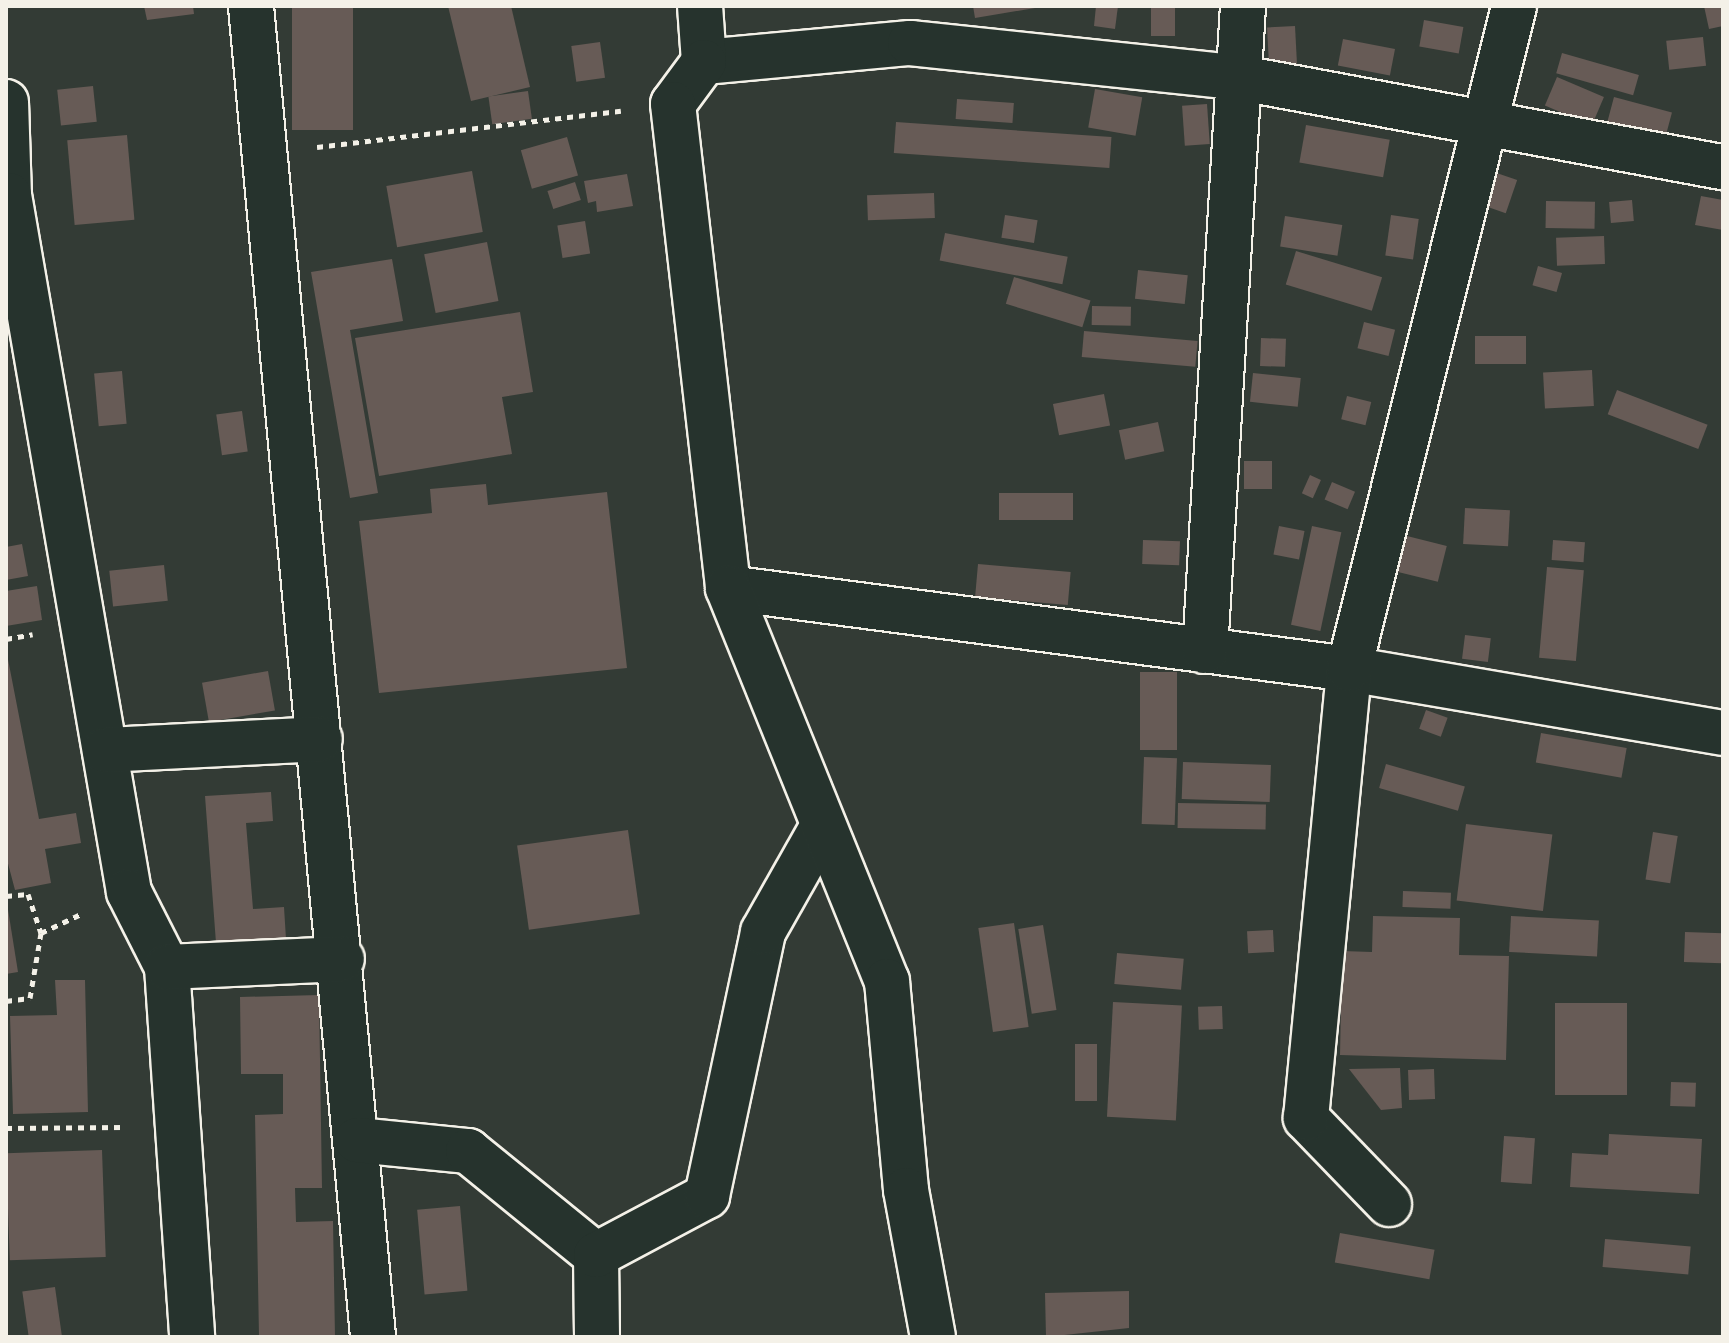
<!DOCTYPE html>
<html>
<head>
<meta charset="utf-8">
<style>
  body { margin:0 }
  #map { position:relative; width:1729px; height:1343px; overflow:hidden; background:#333b35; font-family:"Playpen Sans",sans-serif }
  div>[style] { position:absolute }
  .building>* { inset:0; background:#675b56; transform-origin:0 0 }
  .path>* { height:5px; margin-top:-2.5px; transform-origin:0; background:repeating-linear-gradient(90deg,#f4f1e8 0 6px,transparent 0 12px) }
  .roads { filter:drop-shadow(2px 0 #f4f1e8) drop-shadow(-2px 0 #f4f1e8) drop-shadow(0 2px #f4f1e8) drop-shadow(0 -2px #f4f1e8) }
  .minor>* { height:44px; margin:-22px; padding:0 22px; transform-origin:22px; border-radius:22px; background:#26332d }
  .tertiary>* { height:44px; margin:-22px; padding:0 22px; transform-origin:22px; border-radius:22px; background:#26332d }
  span { translate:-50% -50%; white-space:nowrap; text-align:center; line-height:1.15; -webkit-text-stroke:6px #26332d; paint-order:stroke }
  .frame { position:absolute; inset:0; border:8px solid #f4f1e8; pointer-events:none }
</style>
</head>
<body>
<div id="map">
  <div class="building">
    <i style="clip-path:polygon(144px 6px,193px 6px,194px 14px,147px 20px)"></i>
    <i style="left:292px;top:6px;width:61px;height:124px"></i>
    <i style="clip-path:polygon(448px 6px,511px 6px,530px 87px,471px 101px)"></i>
    <i style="clip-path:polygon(973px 6px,1035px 6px,1035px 8px,975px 18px)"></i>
    <i style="clip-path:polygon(1096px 6px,1118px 6px,1115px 29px,1094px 26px)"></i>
    <i style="left:1151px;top:6px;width:24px;height:30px"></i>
    <i style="clip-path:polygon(1704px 6px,1723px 6px,1723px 26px,1709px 29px)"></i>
    <i style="left:1424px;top:20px;width:40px;height:27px;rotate:10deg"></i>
    <i style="left:1295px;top:26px;width:38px;height:28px;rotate:87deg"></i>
    <i style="left:1703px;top:37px;width:29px;height:37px;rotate:84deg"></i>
    <i style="left:1343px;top:39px;width:53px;height:27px;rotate:11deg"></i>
    <i style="left:600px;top:42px;width:36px;height:29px;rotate:82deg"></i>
    <i style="left:1562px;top:53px;width:80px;height:21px;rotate:16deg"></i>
    <i style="left:1557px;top:77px;width:51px;height:31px;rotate:23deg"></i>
    <i style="left:93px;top:86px;width:36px;height:36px;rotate:84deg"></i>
    <i style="left:1095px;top:89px;width:48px;height:39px;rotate:10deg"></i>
    <i style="left:528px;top:91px;width:28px;height:40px;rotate:82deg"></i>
    <i style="left:1614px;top:97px;width:60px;height:33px;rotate:15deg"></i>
    <i style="left:957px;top:99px;width:57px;height:20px;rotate:4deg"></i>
    <i style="left:1207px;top:104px;width:40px;height:25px;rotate:86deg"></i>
    <i style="left:896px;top:122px;width:216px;height:31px;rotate:4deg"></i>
    <i style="left:1306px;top:125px;width:85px;height:38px;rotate:10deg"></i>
    <i style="left:127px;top:135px;width:85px;height:60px;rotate:85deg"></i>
    <i style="left:567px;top:137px;width:40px;height:48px;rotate:74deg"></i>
    <i style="left:1485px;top:169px;width:34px;height:35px;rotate:19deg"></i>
    <i style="left:472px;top:171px;width:62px;height:87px;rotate:80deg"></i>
    <i style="clip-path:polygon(627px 174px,633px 206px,597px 212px,596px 201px,588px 203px,584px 181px)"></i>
    <i style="left:575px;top:182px;width:19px;height:29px;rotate:72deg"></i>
    <i style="left:934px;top:193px;width:25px;height:67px;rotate:88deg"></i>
    <i style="clip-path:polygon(1701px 196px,1723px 200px,1723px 230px,1695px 225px)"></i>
    <i style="left:1632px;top:200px;width:21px;height:23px;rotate:85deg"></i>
    <i style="left:1546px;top:201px;width:49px;height:27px;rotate:1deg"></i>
    <i style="left:1005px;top:215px;width:33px;height:23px;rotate:9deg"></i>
    <i style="left:1391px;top:215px;width:28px;height:41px;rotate:8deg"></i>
    <i style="left:1285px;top:216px;width:58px;height:31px;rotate:9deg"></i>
    <i style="left:585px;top:221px;width:33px;height:28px;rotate:81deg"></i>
    <i style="left:945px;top:233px;width:125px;height:28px;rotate:11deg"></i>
    <i style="left:1604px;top:236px;width:28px;height:48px;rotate:88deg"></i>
    <i style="left:487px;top:242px;width:60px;height:64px;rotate:79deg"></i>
    <i style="left:1296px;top:251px;width:90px;height:35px;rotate:17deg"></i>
    <i style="clip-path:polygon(392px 259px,403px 321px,350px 330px,378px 493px,350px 498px,311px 272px)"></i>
    <i style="left:1538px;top:266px;width:25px;height:20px;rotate:16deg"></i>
    <i style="left:1138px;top:270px;width:50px;height:29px;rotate:6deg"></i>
    <i style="left:1014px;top:277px;width:80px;height:28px;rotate:17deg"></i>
    <i style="left:1092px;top:306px;width:39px;height:19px;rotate:1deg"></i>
    <i style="clip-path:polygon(520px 312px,533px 392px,502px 397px,512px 454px,379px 476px,355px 338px)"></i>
    <i style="left:1364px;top:322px;width:32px;height:27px;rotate:14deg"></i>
    <i style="left:1084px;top:331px;width:114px;height:26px;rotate:5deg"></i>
    <i style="left:1475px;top:336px;width:51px;height:28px"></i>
    <i style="left:1261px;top:338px;width:25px;height:28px;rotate:2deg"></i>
    <i style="left:1592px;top:370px;width:36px;height:49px;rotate:87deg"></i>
    <i style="left:122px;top:371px;width:53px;height:28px;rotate:85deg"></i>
    <i style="left:1253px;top:373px;width:48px;height:29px;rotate:6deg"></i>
    <i style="left:1617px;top:390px;width:97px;height:26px;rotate:21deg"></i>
    <i style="left:1104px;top:394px;width:32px;height:52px;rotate:79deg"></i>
    <i style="left:1347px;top:396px;width:25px;height:24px;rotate:14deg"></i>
    <i style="left:242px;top:411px;width:41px;height:26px;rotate:82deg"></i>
    <i style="left:1158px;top:422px;width:30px;height:40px;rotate:78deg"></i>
    <i style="left:1272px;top:461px;width:28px;height:28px;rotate:90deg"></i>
    <i style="left:1310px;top:475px;width:12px;height:20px;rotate:24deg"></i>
    <i style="left:1332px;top:482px;width:25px;height:19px;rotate:23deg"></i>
    <i style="clip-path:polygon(486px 484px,488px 505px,607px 492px,627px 668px,379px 693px,359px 521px,432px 513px,430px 489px)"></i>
    <i style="left:999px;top:493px;width:74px;height:27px"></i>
    <i style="left:1465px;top:508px;width:45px;height:36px;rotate:3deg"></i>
    <i style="left:1279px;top:526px;width:26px;height:29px;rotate:11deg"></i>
    <i style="left:1312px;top:526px;width:30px;height:101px;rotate:12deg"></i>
    <i style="left:1407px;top:536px;width:41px;height:37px;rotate:14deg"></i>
    <i style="left:1143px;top:540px;width:37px;height:24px;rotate:2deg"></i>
    <i style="left:1553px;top:540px;width:32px;height:20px;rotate:4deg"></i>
    <i style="clip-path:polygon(22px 544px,28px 576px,6px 580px,6px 547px)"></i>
    <i style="left:978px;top:564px;width:93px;height:33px;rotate:5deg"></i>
    <i style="left:164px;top:565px;width:36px;height:55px;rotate:84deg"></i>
    <i style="left:1547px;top:567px;width:37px;height:91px;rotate:5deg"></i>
    <i style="clip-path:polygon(37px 586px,42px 620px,6px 626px,6px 591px)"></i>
    <i style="left:1465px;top:635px;width:26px;height:24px;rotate:7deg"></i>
    <i style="clip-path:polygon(6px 649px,39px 819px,76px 813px,81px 843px,45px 849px,51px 883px,15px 890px,6px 856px)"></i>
    <i style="left:268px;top:671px;width:40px;height:67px;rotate:80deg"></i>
    <i style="left:1140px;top:672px;width:37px;height:78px"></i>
    <i style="left:1426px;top:710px;width:23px;height:20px;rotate:20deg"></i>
    <i style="left:1541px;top:733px;width:87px;height:30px;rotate:10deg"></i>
    <i style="left:1144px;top:757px;width:33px;height:67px;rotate:2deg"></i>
    <i style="left:1183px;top:762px;width:88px;height:37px;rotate:2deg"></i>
    <i style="left:1386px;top:764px;width:82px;height:25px;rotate:16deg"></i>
    <i style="clip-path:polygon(271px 792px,273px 821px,246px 823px,253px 909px,284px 907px,286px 939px,216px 943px,205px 796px)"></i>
    <i style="left:1178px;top:803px;width:88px;height:25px;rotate:1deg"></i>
    <i style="left:1466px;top:824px;width:87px;height:77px;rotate:7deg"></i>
    <i style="left:628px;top:830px;width:85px;height:112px;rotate:82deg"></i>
    <i style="left:1653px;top:832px;width:25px;height:48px;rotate:9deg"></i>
    <i style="left:1403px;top:891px;width:48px;height:16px;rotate:2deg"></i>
    <i style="clip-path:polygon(6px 897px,18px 972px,6px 974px)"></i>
    <i style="clip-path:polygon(1373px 916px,1460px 918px,1459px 955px,1509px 956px,1506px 1060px,1340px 1055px,1342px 951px,1372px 952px)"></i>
    <i style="left:1511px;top:916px;width:88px;height:36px;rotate:3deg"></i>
    <i style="left:1014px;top:923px;width:105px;height:36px;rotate:82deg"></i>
    <i style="left:1043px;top:925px;width:86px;height:25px;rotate:81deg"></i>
    <i style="left:1273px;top:930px;width:22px;height:26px;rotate:87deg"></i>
    <i style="left:1685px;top:932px;width:38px;height:30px;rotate:2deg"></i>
    <i style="left:1117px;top:953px;width:67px;height:31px;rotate:5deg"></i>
    <i style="clip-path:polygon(55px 980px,85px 980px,88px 1112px,13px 1114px,10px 1016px,57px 1015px)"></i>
    <i style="clip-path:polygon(319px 995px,322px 1188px,295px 1188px,296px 1222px,333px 1221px,335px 1337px,259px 1337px,255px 1115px,283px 1114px,283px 1074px,241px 1074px,240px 997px)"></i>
    <i style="left:1113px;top:1002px;width:69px;height:115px;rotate:3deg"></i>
    <i style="left:1555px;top:1003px;width:72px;height:92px"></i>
    <i style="left:1222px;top:1006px;width:23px;height:24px;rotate:88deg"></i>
    <i style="left:1075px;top:1044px;width:22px;height:57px"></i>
    <i style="clip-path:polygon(1400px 1068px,1402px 1108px,1381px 1110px,1349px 1069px)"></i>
    <i style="left:1434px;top:1069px;width:30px;height:26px;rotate:88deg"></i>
    <i style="left:1671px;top:1082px;width:25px;height:24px;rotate:2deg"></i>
    <i style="clip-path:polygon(1609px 1134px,1702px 1139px,1699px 1194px,1570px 1187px,1572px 1153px,1608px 1155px)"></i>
    <i style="left:1504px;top:1136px;width:31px;height:46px;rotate:4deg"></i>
    <i style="left:102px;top:1150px;width:107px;height:96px;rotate:88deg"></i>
    <i style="left:460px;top:1206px;width:85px;height:43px;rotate:85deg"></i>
    <i style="left:1340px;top:1233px;width:96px;height:30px;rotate:10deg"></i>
    <i style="left:1605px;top:1239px;width:86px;height:28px;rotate:5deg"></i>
    <i style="left:55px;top:1287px;width:50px;height:33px;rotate:82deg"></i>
    <i style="clip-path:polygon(1129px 1291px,1129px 1328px,1046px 1337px,1045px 1293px)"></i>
  </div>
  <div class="path">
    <i style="left:317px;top:147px;width:306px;rotate:-6.8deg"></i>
    <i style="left:6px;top:639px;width:27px;rotate:-10deg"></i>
    <i style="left:6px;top:896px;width:22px;rotate:-5deg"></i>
    <i style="left:28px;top:894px;width:41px;rotate:71.6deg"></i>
    <i style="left:6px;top:1001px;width:24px;rotate:-7deg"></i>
    <i style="left:30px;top:998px;width:66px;rotate:-80.4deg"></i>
    <i style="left:41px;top:933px;width:44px;rotate:-25.4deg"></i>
    <i style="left:6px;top:1128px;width:119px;rotate:-0.5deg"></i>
  </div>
  <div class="roads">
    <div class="minor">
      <i style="left:251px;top:6px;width:1337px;rotate:84.76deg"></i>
      <i style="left:704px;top:62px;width:207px;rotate:-5.3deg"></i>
      <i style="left:910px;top:43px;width:333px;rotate:6deg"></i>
      <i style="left:1241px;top:78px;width:490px;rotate:10.5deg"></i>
      <i style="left:6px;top:102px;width:93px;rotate:88.2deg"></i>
      <i style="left:9px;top:195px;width:707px;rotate:80.23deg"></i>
      <i style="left:129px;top:892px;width:84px;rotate:63.1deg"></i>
      <i style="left:167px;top:967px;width:371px;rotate:86.1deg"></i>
      <i style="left:728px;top:588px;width:626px;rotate:7.43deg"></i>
      <i style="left:1349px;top:669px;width:379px;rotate:9.7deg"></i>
      <i style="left:1205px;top:651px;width:646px;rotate:-86.63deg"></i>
      <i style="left:105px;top:750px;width:215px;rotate:-2.9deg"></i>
      <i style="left:167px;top:967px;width:175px;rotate:-2.6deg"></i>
      <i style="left:357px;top:1140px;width:112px;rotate:5.7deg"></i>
      <i style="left:468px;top:1151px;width:165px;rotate:39.1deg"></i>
      <i style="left:596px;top:1255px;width:82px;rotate:89.3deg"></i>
      <i style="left:1389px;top:1204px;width:120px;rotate:-134deg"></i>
      <i style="left:1306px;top:1118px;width:451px;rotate:-84.5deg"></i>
      <i style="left:1349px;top:669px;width:683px;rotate:-76.02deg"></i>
      <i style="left:596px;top:1255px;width:126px;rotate:-28deg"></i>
      <i style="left:707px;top:1196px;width:270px;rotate:-78deg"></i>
      <i style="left:763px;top:932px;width:122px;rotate:-60.5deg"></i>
    </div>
    <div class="tertiary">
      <i style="left:700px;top:6px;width:56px;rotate:85.9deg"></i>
      <i style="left:704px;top:62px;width:52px;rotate:126.4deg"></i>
      <i style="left:673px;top:104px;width:487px;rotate:83.5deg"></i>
      <i style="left:728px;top:588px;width:424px;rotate:68deg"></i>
      <i style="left:887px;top:981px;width:210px;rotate:84.8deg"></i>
      <i style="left:906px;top:1190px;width:149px;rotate:79.6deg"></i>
    </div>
  </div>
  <div class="frame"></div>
</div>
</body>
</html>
